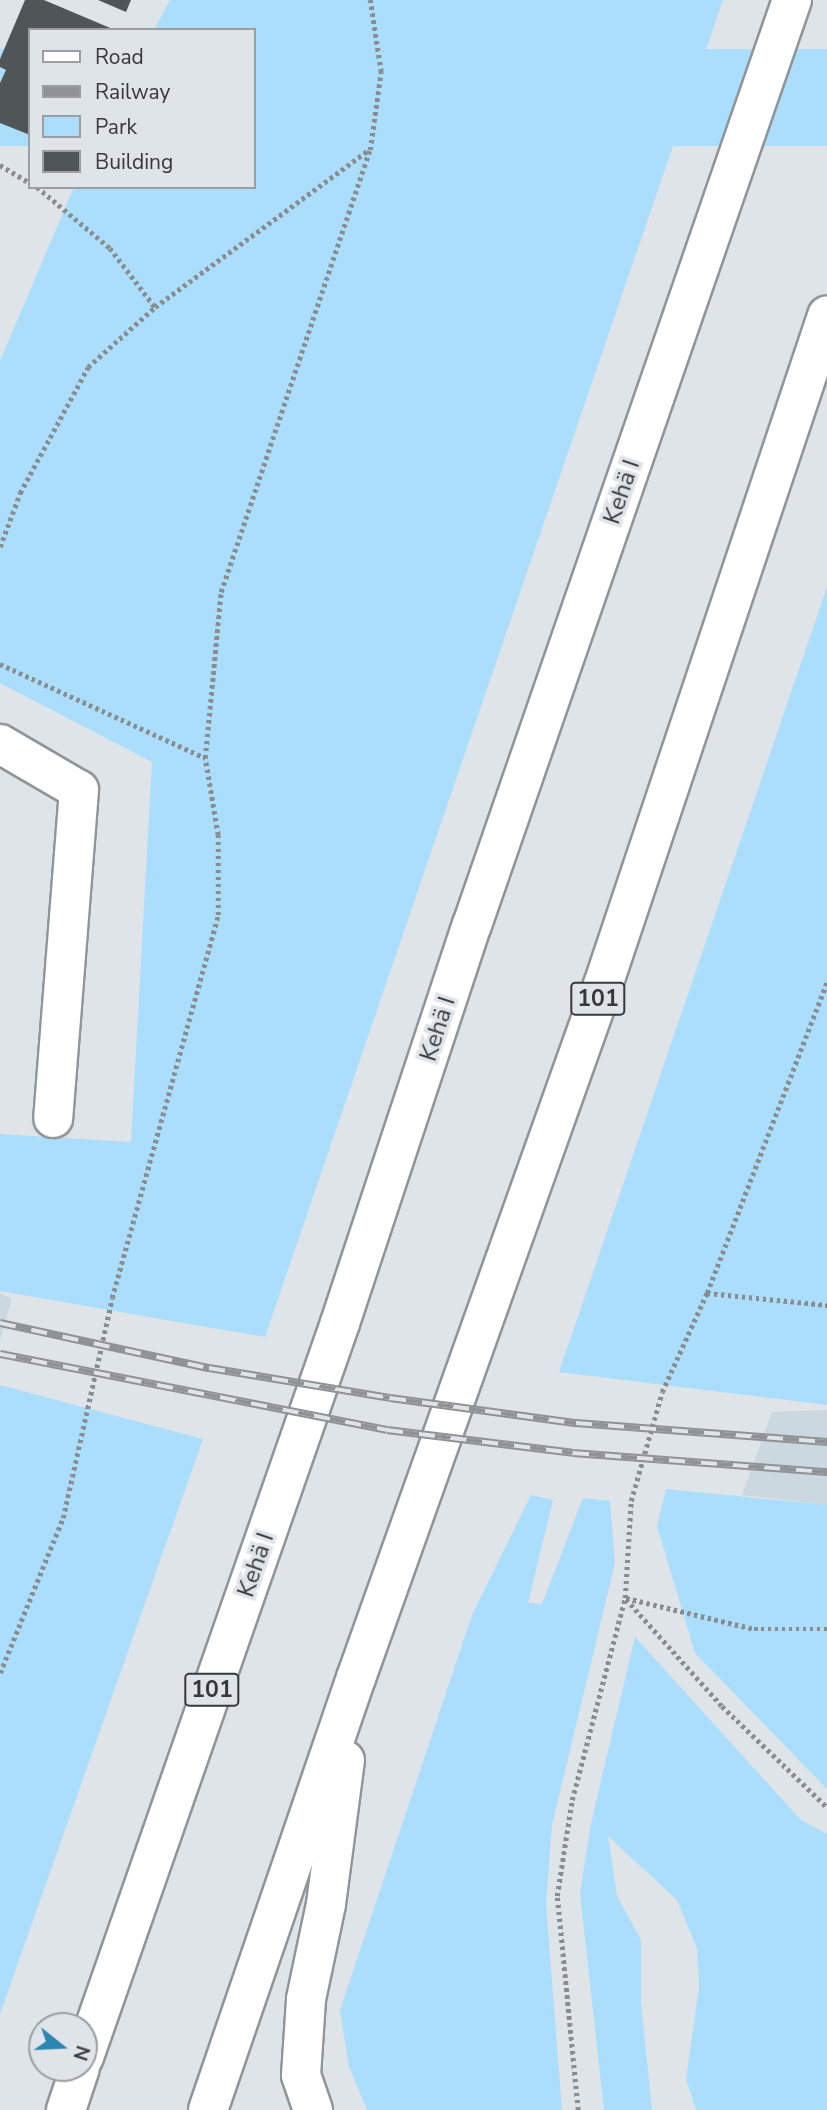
<!DOCTYPE html>
<html>
<head>
<meta charset="utf-8">
<style>
  body { margin:0 }
  #map { position:relative; width:827px; height:2110px; overflow:hidden; background:#dee4e8; font-family:"Nunito Sans",sans-serif }
  div>[style] { position:absolute }
  .built>* { inset:0; background:#cbd8e0 }
  .green>* { inset:0; background:#abddfc; transform-origin:0 0 }
  .building>* { inset:0; background:#505558 }
  .path>* { height:4.5px; margin-top:-2.25px; transform-origin:0; background:repeating-linear-gradient(90deg,#898d90 0 3.5px,transparent 0 7px) }
  .roads { filter:drop-shadow(2px 0 #8f9598) drop-shadow(-2px 0 #8f9598) drop-shadow(0 2px #8f9598) drop-shadow(0 -2px #8f9598) }
  .minor>* { height:38px; margin:-19px; padding:0 19px; transform-origin:19px; border-radius:19px; background:#fff }
  .highway>* { height:38px; margin:-19px; padding:0 19px; transform-origin:19px; border-radius:19px; background:#fff }
  .rail>* { height:8px; margin-top:-4px; transform-origin:0; background:repeating-linear-gradient(90deg,#dee4e8 0 16px,#8f9395 0 32px); box-sizing:border-box; border-block:2px solid #8f9395 }
  span { translate:-50% -50%; white-space:nowrap; text-align:center; line-height:1.15; -webkit-text-stroke:7px #dee4e8; paint-order:stroke }
  .shield-label span { padding:2px 5px; background:#dee4e8; border:2px solid; border-radius:5px; -webkit-text-stroke-width:0 }
  .shield-label { font-size:23px; color:#363839; font-weight:700 }
  .street-label { font-size:24px; color:#363839 }
  .legend { position:absolute; left:28px; top:28px; width:228px; height:161px; box-sizing:border-box; background:#dee4e8; border:2px solid #9b9fa2; margin:0; padding:9px 12px; list-style:none; font-size:21px; color:#363839 }
  .legend li { display:flex; align-items:center; gap:14px; height:35px }
  .legend b { width:35px; border:2px solid #9b9fa2 }
  .north { position:absolute; left:28px; top:2012px; width:70px; height:70px; box-sizing:border-box; background:#dee4e8; border:2px solid #9b9fa2; border-radius:50%; rotate:108deg; font-size:19px; font-weight:700; line-height:28px; text-align:center; color:#363839 }
  .north::after { content:''; display:block; margin:auto; width:24px; height:32px; background:#2c85b3; clip-path:polygon(50% 0,100% 100%,50% 72%,0 100%) }
</style>
</head>
<body>
<div id="map">
  <div class="built">
    <i style="clip-path:polygon(0 1294px,12px 1298px,0 1340px)"></i>
    <i style="clip-path:polygon(827px 1410px,827px 1505px,742px 1495px,772px 1412px)"></i>
  </div>
  <div class="green">
    <i style="clip-path:polygon(170px 0,723px 0,265px 1337px,0 1291px,0 1134px,131px 1142px,152px 762px,0 683px,0 361px,74px 187px,254px 187px,254px 30px,154px 30px)"></i>
    <i style="left:827px;top:49px;width:97px;height:2178px;rotate:90deg"></i>
    <i style="clip-path:polygon(827px 587px,827px 1405px,559px 1372px)"></i>
    <i style="clip-path:polygon(0 1385px,203px 1439px,0 2014px)"></i>
    <i style="clip-path:polygon(666px 1489px,827px 1505px,827px 1789px,695px 1653px,657px 1526px)"></i>
    <i style="clip-path:polygon(531px 1495px,553px 1500px,528px 1603px,542px 1604px,583px 1498px,610px 1501px,615px 1563px,552px 1825px,546px 1904px,562px 2110px,367px 2110px,349px 2067px,340px 2010px,472px 1615px)"></i>
    <i style="clip-path:polygon(635px 1637px,801px 1820px,827px 1834px,827px 2110px,696px 2110px,686px 2079px,699px 1988px,697px 1948px,677px 1900px,608px 1836px,617px 1896px,641px 1940px,641px 2004px,652px 2110px,604px 2110px,580px 1893px,591px 1823px)"></i>
  </div>
  <div class="building">
    <i style="clip-path:polygon(25px 0,44px 0,115px 30px,30px 30px,30px 135px,0 123px,0 83px,6px 70px,0 67px,0 59px)"></i>
    <i style="clip-path:polygon(98px 0,131px 0,126px 12px)"></i>
  </div>
  <div class="path">
    <i style="left:0;top:165px;width:35px;rotate:31deg"></i>
    <i style="left:37px;top:187px;width:95px;rotate:39.9deg"></i>
    <i style="left:110px;top:248px;width:74px;rotate:52.7deg"></i>
    <i style="left:0;top:547px;width:58px;rotate:-69.7deg"></i>
    <i style="left:20px;top:493px;width:143px;rotate:-61.6deg"></i>
    <i style="left:88px;top:367px;width:90px;rotate:-41.8deg"></i>
    <i style="left:155px;top:307px;width:265px;rotate:-36.3deg"></i>
    <i style="left:0;top:664px;width:226px;rotate:24.6deg"></i>
    <i style="left:707px;top:1293px;width:121px;rotate:5.7deg"></i>
    <i style="left:626px;top:1598px;width:132px;rotate:13.6deg"></i>
    <i style="left:754px;top:1629px;width:73px"></i>
    <i style="left:626px;top:1599px;width:144px;rotate:48.1deg"></i>
    <i style="left:722px;top:1706px;width:146px;rotate:43.9deg"></i>
    <i style="left:0;top:1673px;width:167px;rotate:-67.9deg"></i>
    <i style="left:63px;top:1518px;width:225px;rotate:-77.4deg"></i>
    <i style="left:112px;top:1298px;width:397px;rotate:-74.5deg"></i>
    <i style="left:218px;top:915px;width:80px;rotate:-90deg"></i>
    <i style="left:218px;top:835px;width:78px;rotate:-99.6deg"></i>
    <i style="left:205px;top:758px;width:167px;rotate:-84.5deg"></i>
    <i style="left:221px;top:592px;width:466px;rotate:-71.4deg"></i>
    <i style="left:370px;top:150px;width:79px;rotate:-82deg"></i>
    <i style="left:381px;top:72px;width:73px;rotate:-98.7deg"></i>
    <i style="left:578px;top:2110px;width:215px;rotate:-95.6deg"></i>
    <i style="left:557px;top:1896px;width:97px;rotate:-81.1deg"></i>
    <i style="left:572px;top:1800px;width:209px;rotate:-75.3deg"></i>
    <i style="left:625px;top:1598px;width:97px;rotate:-86.5deg"></i>
    <i style="left:631px;top:1501px;width:113px;rotate:-74.1deg"></i>
    <i style="left:662px;top:1392px;width:109px;rotate:-65.6deg"></i>
    <i style="left:707px;top:1293px;width:333px;rotate:-68.9deg"></i>
  </div>
  <div class="roads">
    <div class="minor">
      <i style="left:0;top:744px;width:91px;rotate:30.2deg"></i>
      <i style="left:79px;top:790px;width:329px;rotate:94.5deg"></i>
    </div>
    <div class="highway">
      <i style="left:84px;top:2057px;width:777px;rotate:-70.77deg"></i>
      <i style="left:340px;top:1323px;width:419px;rotate:-71.7deg"></i>
      <i style="left:472px;top:925px;width:979px;rotate:-70.92deg"></i>
      <i style="left:66px;top:2110px;width:44px;rotate:-71.6deg"></i>
      <i style="left:208px;top:2110px;width:457px;rotate:-71.1deg"></i>
      <i style="left:356px;top:1678px;width:736px;rotate:-70.38deg"></i>
      <i style="left:603px;top:985px;width:706px;rotate:-71.49deg"></i>
      <i style="left:313px;top:2110px;width:37px;rotate:-109deg"></i>
      <i style="left:301px;top:2075px;width:76px;rotate:-86.2deg"></i>
      <i style="left:306px;top:1999px;width:97px;rotate:-78.1deg"></i>
      <i style="left:326px;top:1904px;width:145px;rotate:-82.5deg"></i>
    </div>
  </div>
  <div class="rail">
    <i style="left:0;top:1323px;width:214px;rotate:12.2deg"></i>
    <i style="left:209px;top:1368px;width:183px;rotate:9.4deg"></i>
    <i style="left:390px;top:1398px;width:188px;rotate:7.7deg"></i>
    <i style="left:576px;top:1423px;width:252px;rotate:4.3deg"></i>
    <i style="left:0;top:1354px;width:394px;rotate:11.1deg"></i>
    <i style="left:387px;top:1430px;width:187px;rotate:7deg"></i>
    <i style="left:573px;top:1453px;width:255px;rotate:4.3deg"></i>
  </div>
  <div class="shield-label">
    <span style="left:598px;top:999px">101</span>
    <span style="left:212px;top:1690px">101</span>
  </div>
  <div class="street-label">
    <span style="left:622px;top:492px;rotate:-71deg">Kehä I</span>
    <span style="left:438px;top:1029px;rotate:-72deg">Kehä I</span>
    <span style="left:256px;top:1565px;rotate:-71deg">Kehä I</span>
  </div>
  <ul class="legend">
  <li><b style="height:9px;background:#fff"></b>Road</li>
  <li><b style="height:9px;background:#8f9395"></b>Railway</li>
  <li><b style="height:19px;background:#abddfc"></b>Park</li>
  <li><b style="height:19px;background:#505558"></b>Building</li>
  </ul>
  <div class="north">N</div>
</div>
</body>
</html>
